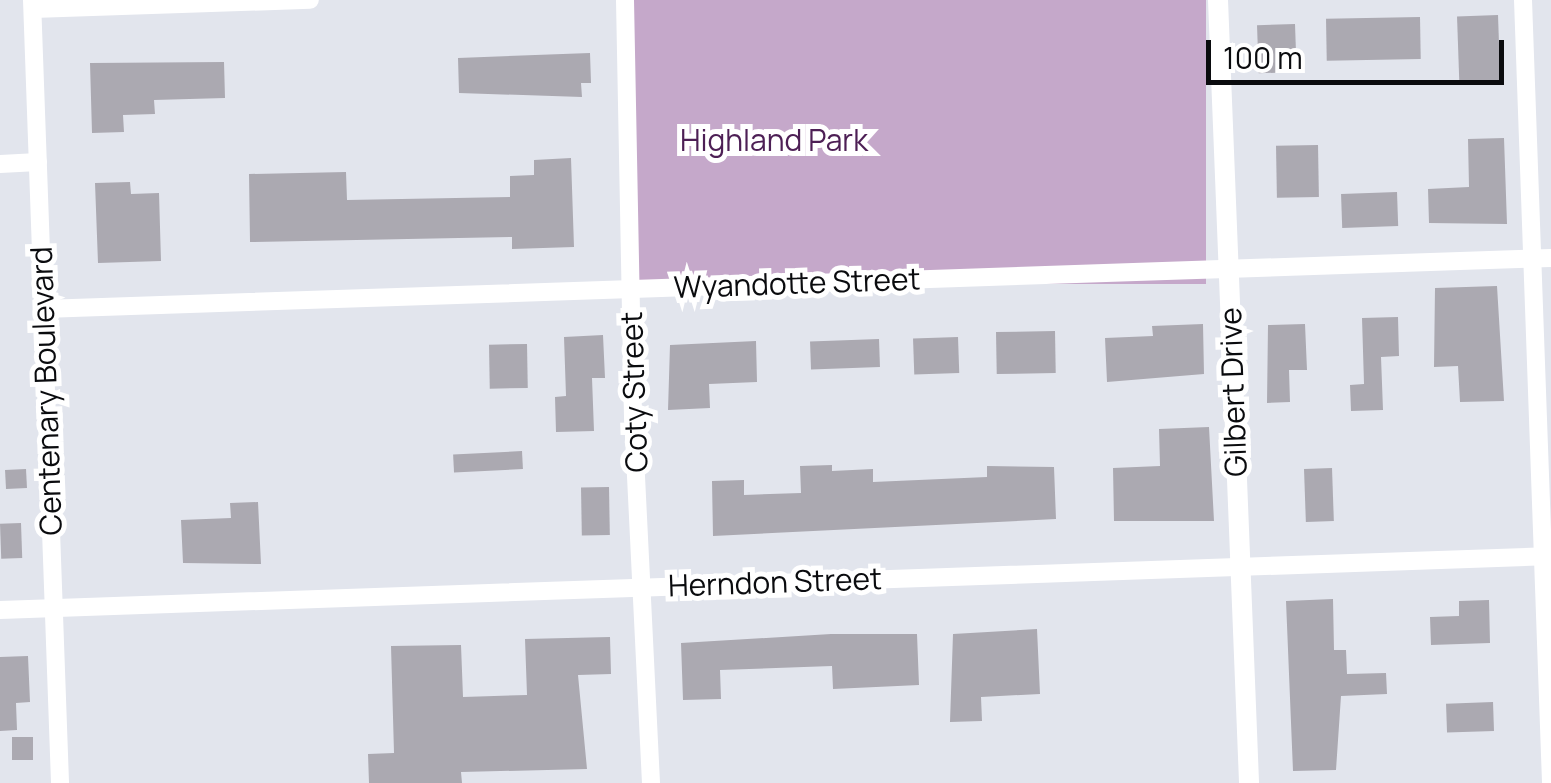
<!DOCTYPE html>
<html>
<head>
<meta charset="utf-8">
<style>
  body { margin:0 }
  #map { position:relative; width:1551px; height:783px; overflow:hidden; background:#e2e5ed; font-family:Manrope,sans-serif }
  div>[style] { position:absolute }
  .green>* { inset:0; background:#c5a8ca; transform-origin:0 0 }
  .building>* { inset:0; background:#aba9b1; transform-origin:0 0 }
  .minor>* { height:18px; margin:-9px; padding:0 9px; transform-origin:9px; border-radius:9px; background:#fff }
  .tertiary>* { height:20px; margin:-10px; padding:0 10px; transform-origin:10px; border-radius:10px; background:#fff }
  span { translate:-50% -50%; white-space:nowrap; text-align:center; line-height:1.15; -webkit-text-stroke:10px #fff; paint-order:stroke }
  .park-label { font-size:30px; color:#4d1f55 }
  .street-label { font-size:30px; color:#0a0b0e }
  .scale { position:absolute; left:1206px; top:40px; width:298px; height:45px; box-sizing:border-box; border:5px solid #0a0b0e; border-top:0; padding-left:12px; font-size:30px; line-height:35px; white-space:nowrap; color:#0a0b0e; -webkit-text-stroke:8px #fff; paint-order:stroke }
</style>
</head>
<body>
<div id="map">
  <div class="green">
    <i style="left:630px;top:0;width:576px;height:284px"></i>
  </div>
  <div class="building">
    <i style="left:1498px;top:15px;width:67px;height:41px;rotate:88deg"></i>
    <i style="left:1420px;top:17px;width:42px;height:94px;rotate:89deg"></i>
    <i style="left:1295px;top:24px;width:48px;height:38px;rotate:88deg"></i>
    <i style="clip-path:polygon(590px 53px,591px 83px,581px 83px,582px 97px,459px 93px,458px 58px)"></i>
    <i style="clip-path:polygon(224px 62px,225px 98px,154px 100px,155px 114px,123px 115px,124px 132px,92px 133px,90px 63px)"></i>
    <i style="clip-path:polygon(1504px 138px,1507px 224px,1429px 223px,1428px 189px,1469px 187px,1468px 139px)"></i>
    <i style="left:1318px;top:145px;width:52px;height:42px;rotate:89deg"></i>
    <i style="clip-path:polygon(571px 158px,574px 247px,512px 249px,512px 237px,250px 242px,249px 174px,346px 172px,347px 200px,510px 197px,510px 176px,534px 175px,534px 160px)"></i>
    <i style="clip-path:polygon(130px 182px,131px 194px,159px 193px,161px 261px,98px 263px,95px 183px)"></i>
    <i style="left:1397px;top:192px;width:34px;height:56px;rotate:88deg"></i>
    <i style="clip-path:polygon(1497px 286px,1504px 401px,1460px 402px,1458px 366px,1434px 367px,1435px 288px)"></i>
    <i style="clip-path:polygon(1398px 317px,1399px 356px,1381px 357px,1383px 410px,1351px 411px,1350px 385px,1364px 384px,1362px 318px)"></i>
    <i style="clip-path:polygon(1203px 324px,1204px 374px,1107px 382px,1105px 338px,1153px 336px,1152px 326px)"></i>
    <i style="clip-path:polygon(1305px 324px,1307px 370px,1289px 370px,1290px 402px,1267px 403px,1268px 325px)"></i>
    <i style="left:1055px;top:331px;width:42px;height:59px;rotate:89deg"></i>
    <i style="clip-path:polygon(603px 335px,605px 378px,592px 378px,594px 431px,556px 432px,555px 397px,566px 396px,564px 337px)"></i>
    <i style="left:958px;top:337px;width:36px;height:45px;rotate:88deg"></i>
    <i style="left:879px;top:339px;width:28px;height:69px;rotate:88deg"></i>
    <i style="clip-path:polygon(756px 341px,757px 382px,709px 384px,710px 408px,668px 410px,670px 345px)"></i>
    <i style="left:527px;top:344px;width:44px;height:38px;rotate:89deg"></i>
    <i style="clip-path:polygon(1209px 427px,1214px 521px,1114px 521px,1113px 468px,1160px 466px,1159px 429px)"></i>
    <i style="left:522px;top:451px;width:18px;height:69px;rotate:87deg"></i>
    <i style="clip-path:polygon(832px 465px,832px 471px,873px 469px,873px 482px,987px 477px,987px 466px,1054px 467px,1056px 519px,713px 536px,712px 481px,744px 480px,744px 495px,801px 493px,800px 466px)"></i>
    <i style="left:1332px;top:468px;width:53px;height:28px;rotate:88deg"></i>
    <i style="left:26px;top:469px;width:19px;height:21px;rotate:87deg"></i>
    <i style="left:609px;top:487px;width:48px;height:28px;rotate:89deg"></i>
    <i style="clip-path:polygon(258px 502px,261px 564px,183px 563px,181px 520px,231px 518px,230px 503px)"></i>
    <i style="left:21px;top:523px;width:35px;height:21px;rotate:88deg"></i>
    <i style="clip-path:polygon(1333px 599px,1334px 650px,1346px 650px,1347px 674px,1386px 673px,1387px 694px,1341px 696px,1336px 770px,1293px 771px,1286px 601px)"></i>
    <i style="clip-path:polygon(1489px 600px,1490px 643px,1431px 645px,1430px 617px,1459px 616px,1459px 601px)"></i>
    <i style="clip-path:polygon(1037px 629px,1040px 694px,981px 697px,982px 721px,950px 722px,953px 634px)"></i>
    <i style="clip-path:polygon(831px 634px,917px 634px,919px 685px,833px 689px,832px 666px,720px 670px,721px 699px,683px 700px,681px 643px)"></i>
    <i style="clip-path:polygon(610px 637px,611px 674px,578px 675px,587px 769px,461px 772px,462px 783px,369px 783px,368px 754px,394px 753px,391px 646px,461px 645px,463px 697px,527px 695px,525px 639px)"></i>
    <i style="clip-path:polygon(28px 656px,30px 702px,16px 703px,17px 730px,0 731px,0 657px)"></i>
    <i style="left:1493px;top:702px;width:29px;height:47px;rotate:88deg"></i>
    <i style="left:12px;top:737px;width:21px;height:23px"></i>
  </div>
  <div class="minor">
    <i style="left:32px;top:0;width:784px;rotate:87.95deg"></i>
    <i style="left:625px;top:0;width:415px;rotate:88.9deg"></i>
    <i style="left:633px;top:415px;width:368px;rotate:87.2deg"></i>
    <i style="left:1523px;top:0;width:784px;rotate:87.95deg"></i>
    <i style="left:33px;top:9px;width:277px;rotate:-1.9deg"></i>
    <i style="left:0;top:164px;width:38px;rotate:-3deg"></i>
    <i style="left:43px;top:309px;width:1509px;rotate:-1.94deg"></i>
    <i style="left:0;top:610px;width:1552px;rotate:-1.99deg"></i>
  </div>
  <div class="tertiary">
    <i style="left:1218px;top:0;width:784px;rotate:87.73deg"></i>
  </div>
  <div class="park-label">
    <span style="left:774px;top:140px">Highland Park</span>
  </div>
  <div class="street-label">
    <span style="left:797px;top:283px;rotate:-2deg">Wyandotte Street</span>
    <span style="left:46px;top:391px;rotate:-92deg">Centenary Boulevard</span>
    <span style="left:634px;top:392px;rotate:-92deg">Coty Street</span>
    <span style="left:1233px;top:392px;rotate:-92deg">Gilbert Drive</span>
    <span style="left:775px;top:582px;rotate:-2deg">Herndon Street</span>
  </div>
  <div class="scale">100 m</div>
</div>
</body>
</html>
